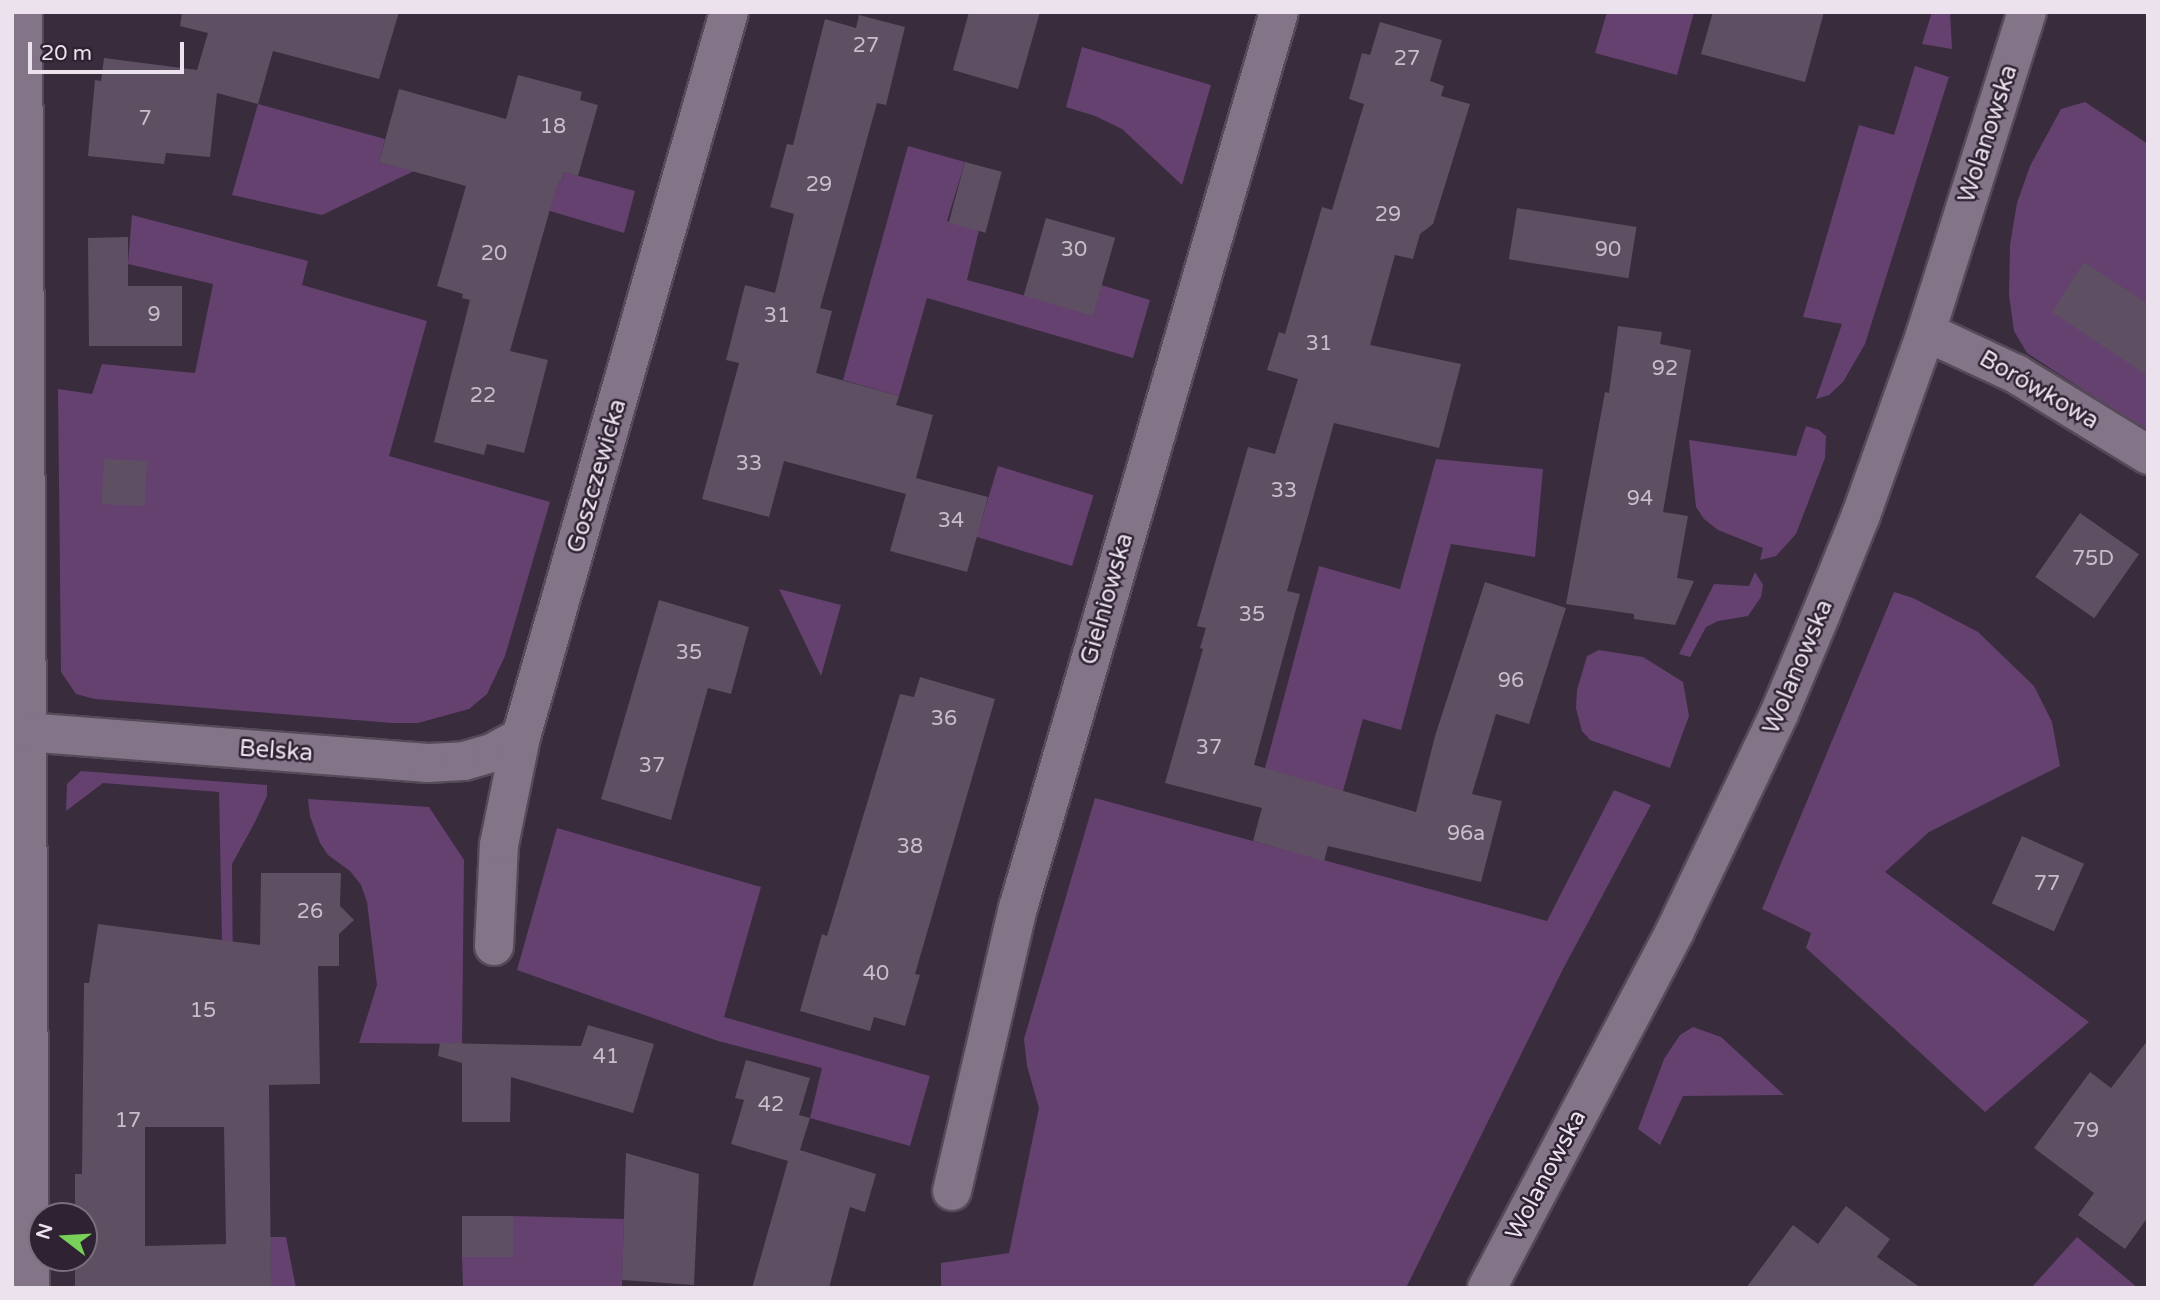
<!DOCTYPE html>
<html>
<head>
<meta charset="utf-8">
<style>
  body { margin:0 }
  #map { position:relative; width:2160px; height:1300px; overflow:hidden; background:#392c3d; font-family:"Varela Round",sans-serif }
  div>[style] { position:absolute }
  .green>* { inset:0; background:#64416f; transform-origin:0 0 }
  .building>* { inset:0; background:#5e5062; transform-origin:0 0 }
  .roads { filter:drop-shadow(2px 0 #554a58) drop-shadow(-2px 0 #554a58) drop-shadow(0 2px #554a58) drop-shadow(0 -2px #554a58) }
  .minor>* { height:38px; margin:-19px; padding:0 19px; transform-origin:19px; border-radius:19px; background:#847488 }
  .tertiary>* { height:38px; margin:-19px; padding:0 19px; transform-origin:19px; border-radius:19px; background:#847488 }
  span { translate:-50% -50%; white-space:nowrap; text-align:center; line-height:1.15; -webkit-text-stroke:5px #2f2333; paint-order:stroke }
  .number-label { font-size:21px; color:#c8beca }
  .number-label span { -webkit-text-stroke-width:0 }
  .street-label { font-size:24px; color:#ebe2ed }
  .frame { position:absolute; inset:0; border:14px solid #ebe2ed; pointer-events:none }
  .north { position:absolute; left:28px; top:1202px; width:70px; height:70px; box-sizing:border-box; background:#2f2333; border:2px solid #7a6f7d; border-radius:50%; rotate:287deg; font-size:19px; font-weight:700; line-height:28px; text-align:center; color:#ebe2ed }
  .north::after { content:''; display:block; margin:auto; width:24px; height:32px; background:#78d158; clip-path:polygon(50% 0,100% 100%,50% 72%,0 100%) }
  .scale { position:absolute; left:28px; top:42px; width:156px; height:32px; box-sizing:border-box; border:4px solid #ebe2ed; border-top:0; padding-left:9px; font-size:21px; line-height:24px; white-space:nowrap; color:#ebe2ed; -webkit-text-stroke:5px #2f2333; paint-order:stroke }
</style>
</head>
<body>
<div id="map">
  <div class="green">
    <i style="clip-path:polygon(1607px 12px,1694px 12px,1677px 75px,1595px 53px)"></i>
    <i style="clip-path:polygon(1932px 12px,1950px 12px,1952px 49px,1922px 44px)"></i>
    <i style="clip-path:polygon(1082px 47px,1211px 85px,1182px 185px,1122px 129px,1095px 116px,1066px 107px)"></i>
    <i style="clip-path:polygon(1915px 66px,1949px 77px,1865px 344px,1843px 382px,1829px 395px,1816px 399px,1842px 324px,1803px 317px,1859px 125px,1894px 135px)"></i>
    <i style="clip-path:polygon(2085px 102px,2148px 144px,2148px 432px,2027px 353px,2014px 331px,2009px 295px,2010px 245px,2017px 203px,2030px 166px,2061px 109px)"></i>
    <i style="clip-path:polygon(258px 104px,385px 139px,379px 162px,414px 171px,322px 215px,232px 195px)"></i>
    <i style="clip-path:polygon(908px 146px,965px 162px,947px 221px,979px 230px,967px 280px,1093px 314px,1101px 285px,1150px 300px,1133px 358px,927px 298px,899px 396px,843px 380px)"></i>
    <i style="clip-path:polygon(564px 172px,635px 191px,624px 233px,469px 187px,533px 174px,561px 182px)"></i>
    <i style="clip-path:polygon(132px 215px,308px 261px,302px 285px,427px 321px,389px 456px,550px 502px,505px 656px,487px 694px,469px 709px,418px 723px,392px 723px,95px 699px,76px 694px,61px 672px,58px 389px,92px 394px,102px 364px,195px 373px,213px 284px,128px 264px)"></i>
    <i style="clip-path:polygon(1806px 426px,1819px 430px,1826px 436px,1825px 458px,1796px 534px,1776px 556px,1760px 560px,1763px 548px,1718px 530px,1704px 519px,1696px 507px,1689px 440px,1796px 456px)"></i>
    <i style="clip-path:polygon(1436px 459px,1543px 469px,1535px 557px,1451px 544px,1401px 730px,1363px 719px,1343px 791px,1260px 787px,1319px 566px,1400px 589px)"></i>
    <i style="left:998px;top:466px;width:100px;height:74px;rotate:17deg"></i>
    <i style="clip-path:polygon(1755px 572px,1763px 585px,1761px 597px,1748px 616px,1718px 621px,1706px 627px,1690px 657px,1679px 654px,1714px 584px,1749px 586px)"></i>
    <i style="clip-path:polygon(779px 589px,841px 605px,821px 676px)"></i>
    <i style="clip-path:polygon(1894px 592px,1913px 598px,1978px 632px,2034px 686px,2052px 722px,2060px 766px,1929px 832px,1885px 872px,2089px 1022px,1985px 1112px,1806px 948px,1811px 933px,1762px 909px)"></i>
    <i style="clip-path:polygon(1599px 650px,1643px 657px,1683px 682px,1689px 716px,1670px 768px,1590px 740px,1582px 731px,1576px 708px,1577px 690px,1587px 656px)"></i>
    <i style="clip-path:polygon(81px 771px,267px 785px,267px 796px,255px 822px,232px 864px,233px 990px,223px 991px,219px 792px,103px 783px,66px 811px,67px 784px)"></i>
    <i style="clip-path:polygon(1614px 790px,1651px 805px,1563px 969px,1406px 1288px,941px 1288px,941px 1263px,1009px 1253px,1039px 1108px,1027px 1066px,1024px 1039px,1095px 798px,1547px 921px)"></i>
    <i style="clip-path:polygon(308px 799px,429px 807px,464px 860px,462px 1044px,359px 1043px,377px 985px,367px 902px,361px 885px,350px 871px,328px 855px,320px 843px,310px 816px)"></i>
    <i style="clip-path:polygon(557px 828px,761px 887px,724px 1017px,930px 1076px,910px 1146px,810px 1118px,822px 1068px,718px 1041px,517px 970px)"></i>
    <i style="clip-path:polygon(1693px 1027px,1721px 1037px,1784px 1095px,1683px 1096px,1660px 1145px,1638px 1129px,1664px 1059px,1680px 1035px)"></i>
    <i style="clip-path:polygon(513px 1216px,624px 1219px,622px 1288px,463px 1288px,462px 1257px,513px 1257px)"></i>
    <i style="clip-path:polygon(270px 1237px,286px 1237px,296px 1288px,271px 1288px)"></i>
    <i style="clip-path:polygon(2077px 1237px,2138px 1288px,2031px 1288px)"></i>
  </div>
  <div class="building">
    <i style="clip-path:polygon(182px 12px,399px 12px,379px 79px,273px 51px,258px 104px,217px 93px,210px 157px,166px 153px,164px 164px,88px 156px,95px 80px,101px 81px,104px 58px,197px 70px,208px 33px,180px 26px)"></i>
    <i style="clip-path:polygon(969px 12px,1040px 12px,1018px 89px,953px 70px)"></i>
    <i style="clip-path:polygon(1713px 12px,1824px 12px,1805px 82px,1701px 54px)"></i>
    <i style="clip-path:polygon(859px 15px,905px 27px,886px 105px,877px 103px,820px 308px,832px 311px,816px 373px,899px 396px,896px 405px,933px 415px,916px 478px,988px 497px,967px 572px,890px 551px,906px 494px,784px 461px,769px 517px,702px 499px,739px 363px,726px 360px,745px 285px,775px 293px,794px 214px,770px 207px,787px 144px,793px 145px,825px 19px,856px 28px)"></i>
    <i style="clip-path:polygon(1380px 22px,1442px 40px,1430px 81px,1444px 86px,1441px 96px,1470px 104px,1433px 224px,1420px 234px,1413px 259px,1395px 255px,1370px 345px,1461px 364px,1439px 448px,1334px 423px,1287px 591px,1300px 594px,1254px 765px,1416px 812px,1435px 736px,1485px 582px,1566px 608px,1529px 724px,1496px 714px,1472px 794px,1502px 801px,1481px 882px,1328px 846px,1324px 861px,1253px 841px,1262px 808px,1165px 783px,1203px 649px,1200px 648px,1206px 628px,1197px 626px,1248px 447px,1275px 454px,1298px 379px,1267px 370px,1279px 332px,1285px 334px,1322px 207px,1332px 210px,1364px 104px,1349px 99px,1362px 53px,1370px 55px)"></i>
    <i style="clip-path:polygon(518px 75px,582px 92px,580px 100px,598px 105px,578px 176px,564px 172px,561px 182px,558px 181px,510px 351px,548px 360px,524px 453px,487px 444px,484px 455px,434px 442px,470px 300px,462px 298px,463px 294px,437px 286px,466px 186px,379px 162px,399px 89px,506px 119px)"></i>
    <i style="left:965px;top:162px;width:38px;height:63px;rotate:15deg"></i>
    <i style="left:1517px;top:208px;width:121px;height:52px;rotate:9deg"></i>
    <i style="left:1046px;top:218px;width:72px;height:81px;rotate:16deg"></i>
    <i style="clip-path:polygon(128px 237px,128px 286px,182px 286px,182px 346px,89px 346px,88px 238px)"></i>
    <i style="clip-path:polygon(2084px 262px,2148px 304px,2148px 376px,2052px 312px)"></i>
    <i style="clip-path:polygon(1618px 326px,1662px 332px,1660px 344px,1691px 350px,1663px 512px,1688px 516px,1677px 578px,1694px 581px,1675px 625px,1634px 619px,1634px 614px,1566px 604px,1605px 392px,1609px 393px)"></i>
    <i style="left:104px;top:459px;width:43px;height:45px;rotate:3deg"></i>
    <i style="left:2080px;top:513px;width:72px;height:78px;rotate:35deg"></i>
    <i style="clip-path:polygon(659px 600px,749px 627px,731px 694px,708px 688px,671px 820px,601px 799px)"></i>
    <i style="clip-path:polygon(920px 677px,995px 699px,915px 974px,920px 975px,905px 1026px,874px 1017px,870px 1031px,800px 1011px,822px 934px,827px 936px,900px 694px,914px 697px)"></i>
    <i style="left:2022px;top:836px;width:68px;height:74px;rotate:24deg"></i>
    <i style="clip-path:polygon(evenodd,261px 873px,341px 873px,340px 906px,354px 920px,339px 934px,339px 966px,318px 966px,320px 1084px,269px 1085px,271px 1288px,75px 1288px,75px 1258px,84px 1258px,84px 1216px,75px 1216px,75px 1174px,82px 1174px,84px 983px,89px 983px,98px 924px,260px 945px,261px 873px,145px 1127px,224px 1127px,226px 1244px,145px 1246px,145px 1127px)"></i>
    <i style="clip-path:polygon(588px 1025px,654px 1044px,633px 1113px,511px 1077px,510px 1122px,462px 1122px,462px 1063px,438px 1056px,440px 1043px,581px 1046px)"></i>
    <i style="clip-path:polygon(2148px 1040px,2148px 1217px,2125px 1249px,2078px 1215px,2094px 1193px,2034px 1148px,2090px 1072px,2111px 1088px)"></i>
    <i style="clip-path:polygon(746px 1060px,810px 1078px,799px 1115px,810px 1118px,800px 1150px,876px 1174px,865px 1212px,850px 1207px,829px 1288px,752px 1288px,788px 1161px,731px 1144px,744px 1100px,735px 1098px)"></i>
    <i style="clip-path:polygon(626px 1153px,699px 1174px,694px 1285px,622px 1280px)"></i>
    <i style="clip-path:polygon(1846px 1206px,1890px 1239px,1877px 1257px,1921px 1288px,1746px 1288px,1793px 1225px,1818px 1244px)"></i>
    <i style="left:513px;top:1216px;width:41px;height:51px;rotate:90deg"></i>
  </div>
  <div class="roads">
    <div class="minor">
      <i style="left:23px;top:12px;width:1276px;rotate:89.69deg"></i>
      <i style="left:1926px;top:332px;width:99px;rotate:25deg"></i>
      <i style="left:2016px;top:374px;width:155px;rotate:31.5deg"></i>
      <i style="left:25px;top:732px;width:404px;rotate:4.4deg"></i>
      <i style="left:428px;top:763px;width:36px;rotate:-3deg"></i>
      <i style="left:464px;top:761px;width:29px;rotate:-16deg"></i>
      <i style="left:492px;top:753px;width:33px;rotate:-29deg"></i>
      <i style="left:494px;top:946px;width:101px;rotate:-87.2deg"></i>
      <i style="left:499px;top:845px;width:110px;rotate:-78.5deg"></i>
      <i style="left:521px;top:737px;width:754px;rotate:-73.99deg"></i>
      <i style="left:952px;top:1191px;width:291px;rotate:-76.9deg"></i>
      <i style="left:1018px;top:908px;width:933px;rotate:-73.76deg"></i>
    </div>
    <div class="tertiary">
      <i style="left:1487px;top:1288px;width:403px;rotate:-62.2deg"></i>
      <i style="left:1675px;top:931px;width:241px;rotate:-64.4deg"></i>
      <i style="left:1779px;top:714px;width:108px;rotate:-67.2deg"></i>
      <i style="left:1821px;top:614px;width:107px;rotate:-68deg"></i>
      <i style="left:1861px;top:515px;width:194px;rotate:-70.4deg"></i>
      <i style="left:1926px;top:332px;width:336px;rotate:-72.5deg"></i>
    </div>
  </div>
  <div class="number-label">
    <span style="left:866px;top:46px">27</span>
    <span style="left:1407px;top:59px">27</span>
    <span style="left:145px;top:119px">7</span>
    <span style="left:553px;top:127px">18</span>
    <span style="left:819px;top:185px">29</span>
    <span style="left:1388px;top:215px">29</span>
    <span style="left:1074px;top:250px">30</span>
    <span style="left:1608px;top:250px">90</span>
    <span style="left:494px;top:254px">20</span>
    <span style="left:154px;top:315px">9</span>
    <span style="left:777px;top:316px">31</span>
    <span style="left:1319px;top:344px">31</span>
    <span style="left:1665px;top:369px">92</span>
    <span style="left:483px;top:396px">22</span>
    <span style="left:749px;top:464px">33</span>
    <span style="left:1284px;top:491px">33</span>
    <span style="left:1640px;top:499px">94</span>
    <span style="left:951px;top:521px">34</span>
    <span style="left:2093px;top:559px">75D</span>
    <span style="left:1252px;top:615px">35</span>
    <span style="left:689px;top:653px">35</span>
    <span style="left:1511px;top:681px">96</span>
    <span style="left:944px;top:719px">36</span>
    <span style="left:1209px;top:748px">37</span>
    <span style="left:652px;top:766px">37</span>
    <span style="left:1466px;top:834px">96a</span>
    <span style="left:910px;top:847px">38</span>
    <span style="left:2047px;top:884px">77</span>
    <span style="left:310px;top:912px">26</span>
    <span style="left:876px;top:974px">40</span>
    <span style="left:203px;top:1011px">15</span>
    <span style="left:606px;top:1057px">41</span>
    <span style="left:771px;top:1105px">42</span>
    <span style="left:128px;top:1121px">17</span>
    <span style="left:2086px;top:1131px">79</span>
  </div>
  <div class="street-label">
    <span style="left:1988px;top:134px;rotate:-72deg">Wolanowska</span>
    <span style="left:2039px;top:390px;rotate:30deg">Borówkowa</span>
    <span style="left:597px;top:476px;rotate:-74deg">Goszczewicka</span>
    <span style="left:1107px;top:599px;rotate:-74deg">Gielniowska</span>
    <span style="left:1798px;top:667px;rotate:-67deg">Wolanowska</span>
    <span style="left:276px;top:751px;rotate:4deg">Belska</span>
    <span style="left:1546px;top:1175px;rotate:-62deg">Wolanowska</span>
  </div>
  <div class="frame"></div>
  <div class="north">N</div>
  <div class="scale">20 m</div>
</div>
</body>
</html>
